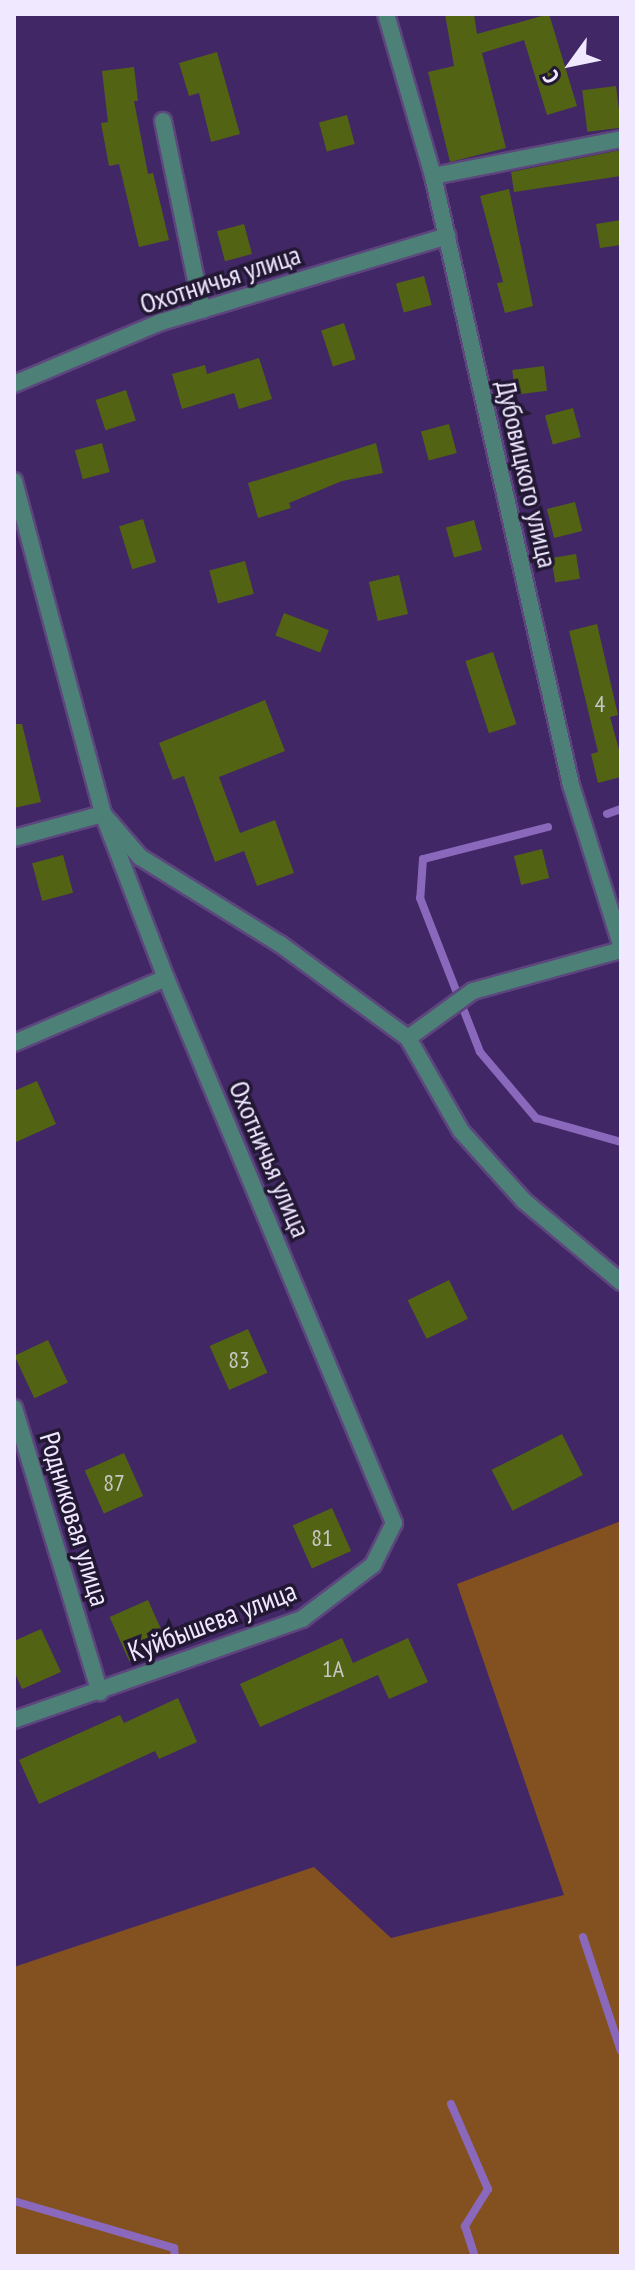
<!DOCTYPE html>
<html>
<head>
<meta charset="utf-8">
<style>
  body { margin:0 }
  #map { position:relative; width:635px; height:2270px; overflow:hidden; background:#412765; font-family:"PT Sans Narrow",sans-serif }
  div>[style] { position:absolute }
  .green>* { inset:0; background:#835020 }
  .stream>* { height:8px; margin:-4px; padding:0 4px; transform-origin:4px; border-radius:4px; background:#8a69bd }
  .building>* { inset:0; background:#536314; transform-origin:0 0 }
  .roads { filter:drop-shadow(2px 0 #5d467e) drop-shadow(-2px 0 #5d467e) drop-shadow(0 2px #5d467e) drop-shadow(0 -2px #5d467e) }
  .minor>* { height:16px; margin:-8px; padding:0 8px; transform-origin:8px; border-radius:8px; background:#4d8077 }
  span { translate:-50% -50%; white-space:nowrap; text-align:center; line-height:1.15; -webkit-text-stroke:7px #231834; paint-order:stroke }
  .number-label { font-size:24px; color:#c8c7c4 }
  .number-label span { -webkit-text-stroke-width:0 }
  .street-label { font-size:28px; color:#efe8ff }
  .frame { position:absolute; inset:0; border:16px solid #efe8ff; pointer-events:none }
  .north { position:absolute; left:531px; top:24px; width:80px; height:80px; -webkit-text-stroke:6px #231834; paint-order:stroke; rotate:237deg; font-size:22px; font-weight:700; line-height:32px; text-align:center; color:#efe8ff }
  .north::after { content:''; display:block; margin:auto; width:28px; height:36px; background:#efe8ff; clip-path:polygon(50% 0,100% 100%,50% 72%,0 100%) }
</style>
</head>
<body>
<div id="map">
  <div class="green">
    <i style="clip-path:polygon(621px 1521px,621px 2256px,14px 2256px,14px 1967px,314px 1867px,391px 1938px,564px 1895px,457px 1584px)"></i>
  </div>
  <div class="stream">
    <i style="left:607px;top:814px;width:15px;rotate:-20deg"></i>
    <i style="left:548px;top:827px;width:129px;rotate:165.6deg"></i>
    <i style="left:423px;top:859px;width:39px;rotate:94deg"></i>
    <i style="left:420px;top:898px;width:165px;rotate:68.7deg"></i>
    <i style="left:480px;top:1052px;width:87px;rotate:49.7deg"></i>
    <i style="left:536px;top:1118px;width:88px;rotate:15.8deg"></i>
    <i style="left:583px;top:1937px;width:120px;rotate:71.6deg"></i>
    <i style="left:451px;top:2104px;width:93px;rotate:66.5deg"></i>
    <i style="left:488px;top:2189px;width:44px;rotate:121.9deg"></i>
    <i style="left:465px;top:2226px;width:32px;rotate:72deg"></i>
    <i style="left:14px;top:2201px;width:167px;rotate:16.4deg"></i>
    <i style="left:174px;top:2248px;width:8px;rotate:83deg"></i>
  </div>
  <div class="building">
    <i style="clip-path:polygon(445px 14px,474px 14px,477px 34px,549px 14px,577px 106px,547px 115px,524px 40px,482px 53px,506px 148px,450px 162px,428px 72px,454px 66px)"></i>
    <i style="clip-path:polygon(217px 52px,240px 134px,211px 142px,199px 93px,189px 96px,179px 63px)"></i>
    <i style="clip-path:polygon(134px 67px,138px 101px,134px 101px,148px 174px,153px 173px,169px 240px,139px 247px,119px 164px,109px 166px,101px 123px,108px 122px,102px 71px)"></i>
    <i style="left:616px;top:86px;width:42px;height:34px;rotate:83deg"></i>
    <i style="left:347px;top:115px;width:30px;height:29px;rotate:75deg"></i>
    <i style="clip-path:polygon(621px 150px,621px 176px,514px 192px,511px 172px)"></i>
    <i style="clip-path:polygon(509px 189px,533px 306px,505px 313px,497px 283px,503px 282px,480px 196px)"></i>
    <i style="clip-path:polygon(621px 220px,621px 245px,600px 248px,596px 224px)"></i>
    <i style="left:244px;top:224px;width:31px;height:28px;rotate:75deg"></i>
    <i style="left:424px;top:276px;width:30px;height:29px;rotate:75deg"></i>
    <i style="left:344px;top:323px;width:38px;height:24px;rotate:72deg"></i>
    <i style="clip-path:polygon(259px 358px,272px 399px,239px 409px,234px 393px,182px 409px,172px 374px,205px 365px,207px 374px)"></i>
    <i style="left:544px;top:366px;width:25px;height:32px;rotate:83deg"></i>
    <i style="left:126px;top:390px;width:32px;height:32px;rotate:72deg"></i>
    <i style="left:573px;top:408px;width:30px;height:29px;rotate:75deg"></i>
    <i style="left:449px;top:424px;width:30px;height:29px;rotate:75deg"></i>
    <i style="left:102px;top:443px;width:30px;height:28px;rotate:75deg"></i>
    <i style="clip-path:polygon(376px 443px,383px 473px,342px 481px,289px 503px,291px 508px,258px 518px,248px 483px)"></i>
    <i style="left:575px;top:502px;width:30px;height:29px;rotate:76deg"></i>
    <i style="left:143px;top:519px;width:45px;height:25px;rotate:73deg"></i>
    <i style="left:474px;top:520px;width:31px;height:29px;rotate:75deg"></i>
    <i style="left:576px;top:554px;width:25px;height:25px;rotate:81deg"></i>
    <i style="left:245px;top:561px;width:34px;height:37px;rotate:75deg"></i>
    <i style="left:399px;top:575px;width:40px;height:31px;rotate:77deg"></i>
    <i style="left:284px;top:613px;width:48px;height:24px;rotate:21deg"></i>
    <i style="clip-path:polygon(597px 624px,618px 715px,610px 717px,621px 757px,621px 777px,598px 783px,591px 754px,598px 752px,569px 631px)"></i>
    <i style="left:493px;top:652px;width:76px;height:29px;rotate:72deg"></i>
    <i style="clip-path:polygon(265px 700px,285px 751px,219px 777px,240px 833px,275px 820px,294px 873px,257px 886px,244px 851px,215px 862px,184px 776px,173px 780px,159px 743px)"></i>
    <i style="clip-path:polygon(14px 724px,22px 724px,41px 802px,14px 808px)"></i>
    <i style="left:542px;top:849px;width:30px;height:29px;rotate:76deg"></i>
    <i style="left:63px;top:855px;width:39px;height:32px;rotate:75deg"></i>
    <i style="clip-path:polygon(37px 1081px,56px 1124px,14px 1143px,14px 1091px)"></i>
    <i style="left:449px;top:1280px;width:43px;height:46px;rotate:64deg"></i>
    <i style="left:248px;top:1329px;width:48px;height:42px;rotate:66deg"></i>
    <i style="left:48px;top:1340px;width:47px;height:37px;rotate:65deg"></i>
    <i style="left:562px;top:1434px;width:46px;height:79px;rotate:63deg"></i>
    <i style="left:124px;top:1453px;width:47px;height:43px;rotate:66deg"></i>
    <i style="left:332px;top:1508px;width:47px;height:43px;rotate:66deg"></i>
    <i style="left:148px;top:1600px;width:48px;height:42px;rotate:66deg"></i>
    <i style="clip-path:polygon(41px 1629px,61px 1672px,22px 1689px,14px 1671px,14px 1641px)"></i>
    <i style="clip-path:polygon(342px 1638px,353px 1663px,408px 1638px,428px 1682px,389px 1699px,378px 1675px,260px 1727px,240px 1684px)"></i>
    <i style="clip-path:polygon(178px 1698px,197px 1742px,159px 1759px,155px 1751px,39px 1804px,19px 1760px,120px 1715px,124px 1723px)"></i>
  </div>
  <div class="roads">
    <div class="minor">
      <i style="left:386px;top:14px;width:169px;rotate:73.8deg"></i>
      <i style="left:433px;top:176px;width:624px;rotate:77.23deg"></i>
      <i style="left:571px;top:785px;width:168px;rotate:72.6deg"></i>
      <i style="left:163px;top:121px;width:193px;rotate:78.3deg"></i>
      <i style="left:433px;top:176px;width:192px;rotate:-11.1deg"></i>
      <i style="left:14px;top:384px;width:160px;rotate:-22.9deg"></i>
      <i style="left:161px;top:322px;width:299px;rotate:-16.7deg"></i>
      <i style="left:14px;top:481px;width:345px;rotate:75deg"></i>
      <i style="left:103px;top:814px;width:57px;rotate:49.3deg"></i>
      <i style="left:140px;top:857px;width:165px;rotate:31.9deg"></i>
      <i style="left:280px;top:944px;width:159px;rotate:36.3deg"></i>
      <i style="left:408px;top:1038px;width:107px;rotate:60.3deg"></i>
      <i style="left:461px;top:1131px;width:94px;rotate:48deg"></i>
      <i style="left:524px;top:1201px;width:126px;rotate:39.9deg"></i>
      <i style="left:14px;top:838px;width:92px;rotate:-15.1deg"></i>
      <i style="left:103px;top:814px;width:176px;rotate:69deg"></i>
      <i style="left:166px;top:978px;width:591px;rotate:67.3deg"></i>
      <i style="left:394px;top:1523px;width:47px;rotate:116.6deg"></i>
      <i style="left:373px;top:1565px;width:89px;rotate:142.7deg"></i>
      <i style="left:302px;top:1619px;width:305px;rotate:160.7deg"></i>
      <i style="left:408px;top:1038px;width:80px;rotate:-35.9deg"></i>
      <i style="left:473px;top:991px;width:154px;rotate:-15.5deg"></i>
      <i style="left:14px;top:1043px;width:165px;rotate:-23.2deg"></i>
      <i style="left:14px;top:1408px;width:297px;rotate:73.2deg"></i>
    </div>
  </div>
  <div class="number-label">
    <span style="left:600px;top:704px">4</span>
    <span style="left:239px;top:1360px">83</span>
    <span style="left:114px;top:1483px">87</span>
    <span style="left:322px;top:1538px">81</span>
    <span style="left:333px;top:1669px">1А</span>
  </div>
  <div class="street-label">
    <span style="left:220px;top:279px;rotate:-18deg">Охотничья улица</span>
    <span style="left:527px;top:474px;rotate:77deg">Дубовицкого улица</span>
    <span style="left:270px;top:1159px;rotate:67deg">Охотничья улица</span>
    <span style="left:75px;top:1519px;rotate:73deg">Родниковая улица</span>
    <span style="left:212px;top:1621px;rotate:-21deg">Куйбышева улица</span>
  </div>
  <div class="frame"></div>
  <div class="north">С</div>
</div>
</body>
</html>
